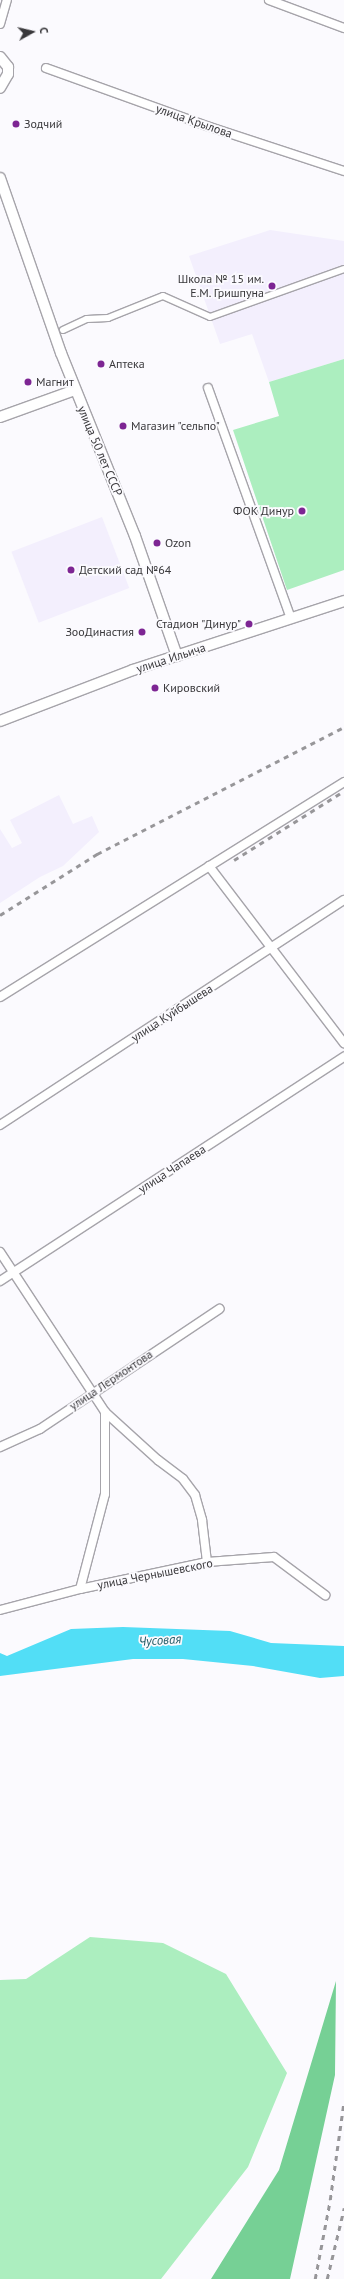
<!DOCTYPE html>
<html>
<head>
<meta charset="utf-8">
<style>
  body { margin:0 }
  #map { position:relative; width:344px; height:2279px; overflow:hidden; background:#fbfafe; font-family:"PT Sans",sans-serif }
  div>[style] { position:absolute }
  .built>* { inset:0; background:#f3effd; transform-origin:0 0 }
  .green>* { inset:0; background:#aceebf }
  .forest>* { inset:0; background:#76d095 }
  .water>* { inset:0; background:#52def6 }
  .roads { filter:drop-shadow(1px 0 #a6a4aa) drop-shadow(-1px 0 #a6a4aa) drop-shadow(0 1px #a6a4aa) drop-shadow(0 -1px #a6a4aa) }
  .pedestrian>* { height:6px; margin:-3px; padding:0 3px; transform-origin:3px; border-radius:3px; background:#fff }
  .minor>* { height:8px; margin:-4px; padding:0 4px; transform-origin:4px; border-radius:4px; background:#fff }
  .tertiary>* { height:10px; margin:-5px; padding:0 5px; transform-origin:5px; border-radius:5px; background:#fff }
  .rail>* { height:2.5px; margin-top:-1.25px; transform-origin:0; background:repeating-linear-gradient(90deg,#979699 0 5px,transparent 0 10px) }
  .dots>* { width:11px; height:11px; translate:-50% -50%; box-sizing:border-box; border:2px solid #fbfafe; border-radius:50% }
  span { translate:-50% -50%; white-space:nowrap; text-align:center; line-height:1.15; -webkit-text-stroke:3.5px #fbfafe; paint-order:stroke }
  .street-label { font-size:12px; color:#39383b }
  .poi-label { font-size:12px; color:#39383b }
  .left { translate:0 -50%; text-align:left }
  .right { translate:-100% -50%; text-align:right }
  .water-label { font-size:13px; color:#255e68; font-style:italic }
  .north { position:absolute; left:12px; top:12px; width:40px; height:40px; -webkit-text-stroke:3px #fbfafe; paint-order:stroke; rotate:82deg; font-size:11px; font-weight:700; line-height:16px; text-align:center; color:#39383b }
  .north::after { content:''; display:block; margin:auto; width:14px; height:18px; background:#39383b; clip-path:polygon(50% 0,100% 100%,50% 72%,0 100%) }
</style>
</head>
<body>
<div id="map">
  <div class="built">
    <i style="clip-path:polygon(270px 230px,344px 241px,344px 359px,269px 382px,252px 334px,220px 344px,189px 256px)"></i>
    <i style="left:102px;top:517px;width:76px;height:97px;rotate:69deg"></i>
    <i style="clip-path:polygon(59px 795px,73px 824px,92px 816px,99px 832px,63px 866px,40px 877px,0 903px,0 829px,12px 848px,22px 843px,10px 820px)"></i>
  </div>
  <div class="green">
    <i style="clip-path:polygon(344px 359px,344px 570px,287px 590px,233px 430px,279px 416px,269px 382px)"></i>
    <i style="clip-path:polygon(90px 1937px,163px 1943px,226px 1974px,287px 2073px,248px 2167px,161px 2279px,0 2279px,0 1980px,26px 1979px)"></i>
  </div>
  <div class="forest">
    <i style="clip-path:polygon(336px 1981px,335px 2075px,290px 2279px,211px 2279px,279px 2170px)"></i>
  </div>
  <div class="water">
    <i style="clip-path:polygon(123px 1627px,230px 1631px,271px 1643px,344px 1646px,344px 1676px,320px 1678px,253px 1666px,183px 1659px,133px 1659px,0 1676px,0 1653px,7px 1656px,71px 1629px)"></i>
  </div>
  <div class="roads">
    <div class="pedestrian">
      <i style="left:63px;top:330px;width:26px;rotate:-25deg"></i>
      <i style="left:87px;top:319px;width:21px;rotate:-3deg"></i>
      <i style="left:108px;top:318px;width:59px;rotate:-21.8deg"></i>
      <i style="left:163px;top:296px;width:51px;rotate:24.1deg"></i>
      <i style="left:210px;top:317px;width:142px;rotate:-19.7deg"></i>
    </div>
    <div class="minor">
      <i style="left:269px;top:0;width:80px;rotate:20.5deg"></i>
      <i style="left:0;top:24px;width:25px;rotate:-74deg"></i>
      <i style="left:46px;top:68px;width:174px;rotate:19.8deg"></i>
      <i style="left:210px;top:127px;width:141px;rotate:18.2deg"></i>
      <i style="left:208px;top:388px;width:245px;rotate:70.2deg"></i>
      <i style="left:209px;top:866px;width:223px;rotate:52.7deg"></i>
      <i style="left:0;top:997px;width:406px;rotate:-32deg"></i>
      <i style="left:0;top:1125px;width:411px;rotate:-33.2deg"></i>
      <i style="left:0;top:1252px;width:191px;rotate:56.7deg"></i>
      <i style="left:105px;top:1412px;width:82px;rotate:90deg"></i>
      <i style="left:105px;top:1494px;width:98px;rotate:104.7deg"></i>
      <i style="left:0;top:1281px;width:411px;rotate:-33.1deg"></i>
      <i style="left:105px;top:1412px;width:72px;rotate:42.2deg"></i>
      <i style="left:158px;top:1460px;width:31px;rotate:37deg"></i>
      <i style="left:183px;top:1479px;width:20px;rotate:53deg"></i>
      <i style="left:195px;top:1495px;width:26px;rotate:74deg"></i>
      <i style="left:202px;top:1520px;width:42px;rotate:83.2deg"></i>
      <i style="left:0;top:1447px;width:44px;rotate:-24.2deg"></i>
      <i style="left:40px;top:1429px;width:216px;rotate:-33.8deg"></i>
      <i style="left:0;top:1610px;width:83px;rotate:-14.7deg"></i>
      <i style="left:80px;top:1589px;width:130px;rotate:-12deg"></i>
      <i style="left:207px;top:1562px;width:67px;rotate:-4.3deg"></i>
      <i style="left:274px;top:1557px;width:64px;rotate:36.7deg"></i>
    </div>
    <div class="tertiary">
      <i style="left:0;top:57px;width:13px;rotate:51deg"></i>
      <i style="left:8px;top:67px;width:7px;rotate:90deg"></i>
      <i style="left:8px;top:74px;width:16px;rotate:120deg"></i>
      <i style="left:0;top:178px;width:185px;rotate:70.8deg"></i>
      <i style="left:61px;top:353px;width:197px;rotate:68deg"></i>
      <i style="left:135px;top:536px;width:127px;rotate:70.7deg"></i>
      <i style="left:0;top:417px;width:80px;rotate:-19.8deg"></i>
      <i style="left:0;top:721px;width:142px;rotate:-21deg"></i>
      <i style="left:133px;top:670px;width:222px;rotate:-18.1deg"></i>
    </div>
  </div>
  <div class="rail">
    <i style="left:234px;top:860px;width:130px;rotate:-32.1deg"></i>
    <i style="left:0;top:915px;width:115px;rotate:-32.2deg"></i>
    <i style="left:97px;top:854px;width:278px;rotate:-27.2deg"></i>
    <i style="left:315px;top:2279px;width:80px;rotate:-79.2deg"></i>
    <i style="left:330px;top:2200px;width:100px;rotate:-82deg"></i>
    <i style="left:327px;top:2279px;width:73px;rotate:-76.5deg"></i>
  </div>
  <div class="dots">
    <i style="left:16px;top:124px;background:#7d2593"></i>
    <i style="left:272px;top:286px;background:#7d2593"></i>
    <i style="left:101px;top:364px;background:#7d2593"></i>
    <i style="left:28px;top:382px;background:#7d2593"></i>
    <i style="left:123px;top:426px;background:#7d2593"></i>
    <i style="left:302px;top:511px;background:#7d2593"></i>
    <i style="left:157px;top:543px;background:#7d2593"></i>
    <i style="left:71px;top:570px;background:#7d2593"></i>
    <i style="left:249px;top:624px;background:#7d2593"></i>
    <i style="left:142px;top:632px;background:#7d2593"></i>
    <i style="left:155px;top:688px;background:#7d2593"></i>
  </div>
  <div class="street-label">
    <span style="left:194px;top:121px;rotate:19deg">улица Крылова</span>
    <span style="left:100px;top:451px;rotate:67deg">улица 50 лет СССР</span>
    <span style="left:171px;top:658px;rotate:-18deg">улица Ильича</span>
    <span style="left:172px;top:1013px;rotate:-33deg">улица Куйбышева</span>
    <span style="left:172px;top:1169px;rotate:-33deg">улица Чапаева</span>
    <span style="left:111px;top:1380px;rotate:-34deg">улица Лермонтова</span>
    <span style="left:155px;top:1574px;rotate:-11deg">улица Чернышевского</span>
  </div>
  <div class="poi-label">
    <span class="left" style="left:24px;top:124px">Зодчий</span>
    <span class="right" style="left:264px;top:286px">Школа № 15 им.<br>Е.М. Гришпуна</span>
    <span class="left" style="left:109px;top:364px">Аптека</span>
    <span class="left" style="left:36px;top:382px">Магнит</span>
    <span class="left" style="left:131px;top:426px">Магазин "сельпо"</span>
    <span class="right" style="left:294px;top:511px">ФОК Динур</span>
    <span class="left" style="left:165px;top:543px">Ozon</span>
    <span class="left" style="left:79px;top:570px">Детский сад №64</span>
    <span class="right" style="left:241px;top:624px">Стадион "Динур"</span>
    <span class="right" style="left:134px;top:632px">ЗооДинастия</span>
    <span class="left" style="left:163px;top:688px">Кировский</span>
  </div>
  <div class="water-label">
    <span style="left:160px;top:1641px;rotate:-4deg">Чусовая</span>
  </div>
  <div class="north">С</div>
</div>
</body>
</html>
